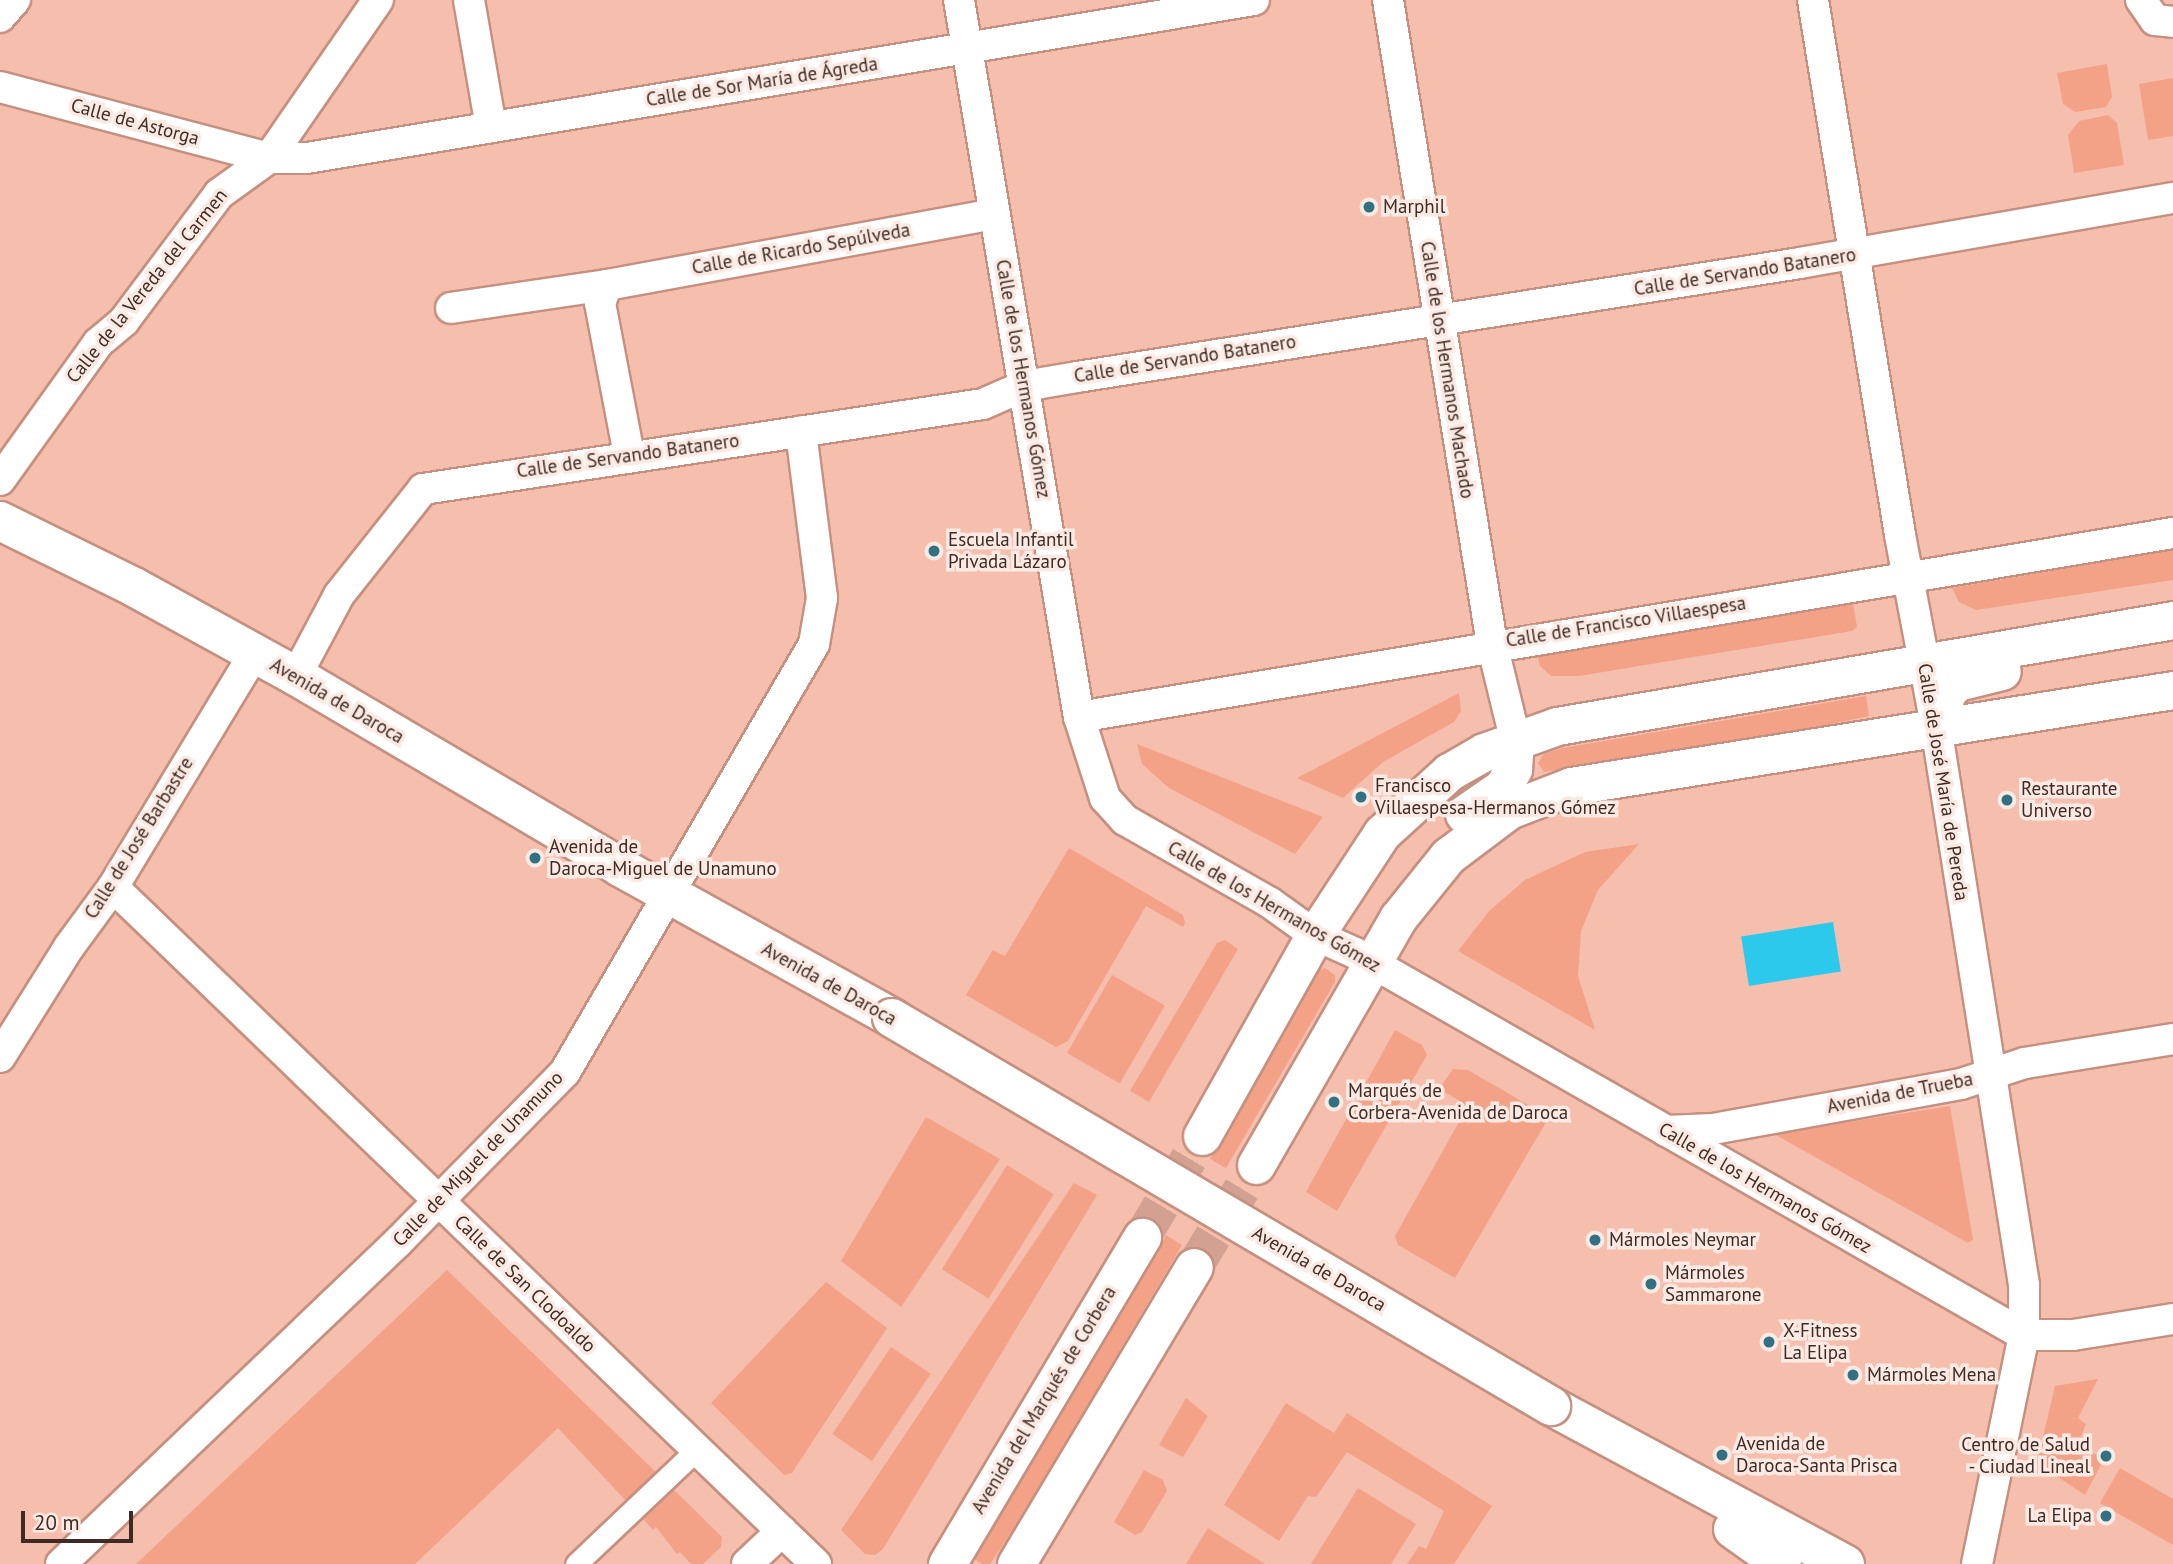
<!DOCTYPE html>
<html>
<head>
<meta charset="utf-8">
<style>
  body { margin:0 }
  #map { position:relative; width:2173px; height:1564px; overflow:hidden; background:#f6bead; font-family:"PT Sans",sans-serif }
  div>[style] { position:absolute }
  .green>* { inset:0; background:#f3a288; transform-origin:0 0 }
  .water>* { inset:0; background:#2dc9ec; transform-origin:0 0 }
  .tertiary-tunnel>* { height:37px; margin-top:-18.5px; transform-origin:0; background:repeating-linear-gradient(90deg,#d2a192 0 37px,transparent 0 55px) }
  .roads { filter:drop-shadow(2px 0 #c59080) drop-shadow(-2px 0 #c59080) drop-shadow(0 2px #c59080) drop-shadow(0 -2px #c59080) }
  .pedestrian>* { height:21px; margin:-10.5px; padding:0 10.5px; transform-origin:10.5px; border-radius:10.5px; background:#fff }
  .minor>* { height:30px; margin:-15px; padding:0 15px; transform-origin:15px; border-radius:15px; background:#fff }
  .tertiary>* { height:37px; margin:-18.5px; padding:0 18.5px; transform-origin:18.5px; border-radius:18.5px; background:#fff }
  .secondary>* { height:38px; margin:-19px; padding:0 19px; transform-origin:19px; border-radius:19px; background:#fff }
  .bridges { filter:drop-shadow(2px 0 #c59080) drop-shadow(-2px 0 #c59080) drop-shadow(0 2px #c59080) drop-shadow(0 -2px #c59080) }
  .secondary-bridge>* { height:38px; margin:-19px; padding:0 19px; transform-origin:19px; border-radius:19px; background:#fff }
  .dots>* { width:19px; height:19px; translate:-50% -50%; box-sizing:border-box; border:4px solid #fbeae4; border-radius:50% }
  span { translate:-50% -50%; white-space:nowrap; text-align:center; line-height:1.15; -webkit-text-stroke:7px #fbeae4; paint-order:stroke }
  .street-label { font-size:19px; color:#402b24 }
  .poi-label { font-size:19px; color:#402b24 }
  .left { translate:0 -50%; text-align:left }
  .right { translate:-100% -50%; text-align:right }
  .scale { position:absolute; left:21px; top:1511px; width:112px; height:32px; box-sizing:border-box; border:4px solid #402b24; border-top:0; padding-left:9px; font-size:21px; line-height:24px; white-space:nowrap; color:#402b24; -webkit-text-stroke:5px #fbeae4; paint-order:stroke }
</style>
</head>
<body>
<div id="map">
  <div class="green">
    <i style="clip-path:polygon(2107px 64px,2112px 97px,2106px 107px,2075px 112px,2063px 104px,2057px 73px)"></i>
    <i style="clip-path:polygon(2173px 78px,2173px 136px,2148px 140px,2139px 84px)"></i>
    <i style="clip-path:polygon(2108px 115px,2117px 123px,2124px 165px,2074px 173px,2068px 135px,2079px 121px)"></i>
    <i style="clip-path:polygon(2173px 550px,2173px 580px,1976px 610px,1959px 602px,1952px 588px)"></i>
    <i style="clip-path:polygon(1853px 603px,1857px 627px,1852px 631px,1579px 676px,1551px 676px,1540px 666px,1537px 654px)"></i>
    <i style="clip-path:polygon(1459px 693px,1461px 711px,1454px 722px,1383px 762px,1343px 798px,1297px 778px)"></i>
    <i style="clip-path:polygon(1866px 696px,1869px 716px,1826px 725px,1544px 772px,1538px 763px,1544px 754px,1563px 748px)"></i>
    <i style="clip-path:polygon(1137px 744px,1323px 817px,1295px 854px,1169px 788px,1142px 764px)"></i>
    <i style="clip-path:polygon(1639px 844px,1598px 890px,1581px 931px,1578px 976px,1595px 1030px,1458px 951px,1489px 911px,1525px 880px,1585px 852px)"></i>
    <i style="clip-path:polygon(1069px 848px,1183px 915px,1185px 923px,1183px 927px,1146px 906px,1068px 1041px,1056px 1047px,966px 995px,993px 950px,1005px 956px)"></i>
    <i style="clip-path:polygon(1225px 940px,1238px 949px,1149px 1102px,1130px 1091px,1217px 943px)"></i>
    <i style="clip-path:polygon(1325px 968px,1335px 975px,1335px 982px,1226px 1168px,1210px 1159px,1317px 972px)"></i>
    <i style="left:1112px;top:975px;width:61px;height:90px;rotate:30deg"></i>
    <i style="clip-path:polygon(1395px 1030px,1422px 1045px,1427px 1055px,1337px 1211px,1306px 1192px)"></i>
    <i style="clip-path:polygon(1453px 1069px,1468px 1070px,1549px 1117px,1455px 1278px,1398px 1245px,1395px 1236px,1468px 1106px,1439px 1089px)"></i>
    <i style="clip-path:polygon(1950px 1106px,1973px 1240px,1968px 1243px,1774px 1134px)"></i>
    <i style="clip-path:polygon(926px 1117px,1000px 1159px,901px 1307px,841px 1261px)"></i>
    <i style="left:1007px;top:1165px;width:55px;height:123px;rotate:32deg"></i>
    <i style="clip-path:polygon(1074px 1183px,1097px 1195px,883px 1549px,875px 1555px,865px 1554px,841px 1530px)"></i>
    <i style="clip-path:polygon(1166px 1235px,1182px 1245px,1024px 1513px,990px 1564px,982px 1564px,973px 1558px)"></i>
    <i style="clip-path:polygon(447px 1270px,659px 1475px,629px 1504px,558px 1428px,415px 1564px,136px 1564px)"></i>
    <i style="clip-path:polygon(826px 1282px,887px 1328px,792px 1473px,784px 1475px,711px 1403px)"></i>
    <i style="left:891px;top:1347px;width:48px;height:105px;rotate:34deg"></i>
    <i style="clip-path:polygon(2098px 1379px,2078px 1418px,2086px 1424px,2078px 1444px,2104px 1459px,2085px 1495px,2043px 1467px,2039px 1454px,2055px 1386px)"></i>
    <i style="clip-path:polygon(1186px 1398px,1208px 1416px,1183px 1457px,1159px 1445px)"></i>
    <i style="clip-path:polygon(1286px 1403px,1334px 1433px,1347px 1413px,1492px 1506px,1454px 1564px,1407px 1564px,1419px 1546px,1426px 1549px,1444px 1511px,1347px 1452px,1316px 1497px,1308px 1496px,1279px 1541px,1224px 1505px)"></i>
    <i style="clip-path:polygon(2120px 1468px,2173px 1499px,2173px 1545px,2100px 1503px)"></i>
    <i style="clip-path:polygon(1144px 1470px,1163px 1480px,1167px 1491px,1142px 1532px,1135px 1535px,1114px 1522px)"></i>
    <i style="clip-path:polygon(669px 1485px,722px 1537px,721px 1547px,703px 1564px,691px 1564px,680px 1552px,677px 1554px,656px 1527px,653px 1530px,639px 1514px)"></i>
    <i style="clip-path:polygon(1358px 1488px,1416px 1524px,1391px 1564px,1311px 1564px)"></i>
    <i style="clip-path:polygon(1208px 1528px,1265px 1564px,1186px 1564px)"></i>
  </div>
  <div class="water">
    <i style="left:1833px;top:922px;width:50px;height:93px;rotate:81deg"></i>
  </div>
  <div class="tertiary-tunnel">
    <i style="left:1142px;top:1237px;width:117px;rotate:-59.3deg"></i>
    <i style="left:1194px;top:1267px;width:119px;rotate:-58.7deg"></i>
  </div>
  <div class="roads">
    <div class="pedestrian">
      <i style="left:576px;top:1564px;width:167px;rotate:-43.5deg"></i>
    </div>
    <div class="minor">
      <i style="left:469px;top:0;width:129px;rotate:80.2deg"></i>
      <i style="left:959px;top:0;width:727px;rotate:80.5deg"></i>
      <i style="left:1079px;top:717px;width:85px;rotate:72.2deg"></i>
      <i style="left:1105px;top:798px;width:30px;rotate:48deg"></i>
      <i style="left:1125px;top:820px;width:166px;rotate:29.7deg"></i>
      <i style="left:1269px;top:902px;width:57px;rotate:35.7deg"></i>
      <i style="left:1315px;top:935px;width:44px;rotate:24.2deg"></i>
      <i style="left:1355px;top:953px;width:770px;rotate:29.73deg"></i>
      <i style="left:2024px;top:1335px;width:49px"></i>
      <i style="left:2073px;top:1335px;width:101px;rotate:-9.1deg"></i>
      <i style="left:1388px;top:0;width:652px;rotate:80.83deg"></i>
      <i style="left:1492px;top:644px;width:97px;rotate:76.3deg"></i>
      <i style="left:1813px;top:0;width:542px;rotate:80.76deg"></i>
      <i style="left:1900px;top:535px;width:194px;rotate:79.3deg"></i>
      <i style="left:1936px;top:726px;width:566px;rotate:81.05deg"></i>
      <i style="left:2024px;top:1285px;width:50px;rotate:90deg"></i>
      <i style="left:2024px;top:1335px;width:234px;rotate:101.6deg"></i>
      <i style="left:2141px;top:0;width:24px;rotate:55deg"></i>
      <i style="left:2155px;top:20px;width:18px;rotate:6deg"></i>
      <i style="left:0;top:17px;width:23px;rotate:-49deg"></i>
      <i style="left:0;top:87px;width:278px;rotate:14.8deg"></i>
      <i style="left:269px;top:158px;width:38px"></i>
      <i style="left:307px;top:158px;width:960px;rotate:-9.47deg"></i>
      <i style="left:451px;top:308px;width:158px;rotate:-8.4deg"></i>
      <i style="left:629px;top:455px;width:155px;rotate:-100.8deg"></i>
      <i style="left:600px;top:303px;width:19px;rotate:-69deg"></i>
      <i style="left:607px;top:285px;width:394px;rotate:-10.4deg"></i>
      <i style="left:0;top:480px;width:168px;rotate:-54.4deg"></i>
      <i style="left:98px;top:343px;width:34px;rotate:-40deg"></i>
      <i style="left:124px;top:321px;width:159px;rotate:-53.2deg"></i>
      <i style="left:219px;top:194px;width:62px;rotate:-35.8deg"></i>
      <i style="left:269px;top:158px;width:192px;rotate:-55.4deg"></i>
      <i style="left:296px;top:676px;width:92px;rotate:-62deg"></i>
      <i style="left:339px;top:595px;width:135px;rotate:-51.6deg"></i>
      <i style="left:423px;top:489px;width:566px;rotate:-8.63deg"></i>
      <i style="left:983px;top:404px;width:45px;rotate:-23.7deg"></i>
      <i style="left:1024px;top:386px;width:54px;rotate:-9.6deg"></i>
      <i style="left:1077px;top:377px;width:732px;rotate:-8.96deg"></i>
      <i style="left:1800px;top:263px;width:379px;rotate:-9.9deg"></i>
      <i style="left:1079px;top:717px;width:1109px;rotate:-9.55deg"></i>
      <i style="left:113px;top:887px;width:976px;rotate:43.92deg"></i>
      <i style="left:0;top:1057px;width:130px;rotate:-57.9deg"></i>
      <i style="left:69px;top:947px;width:74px;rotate:-53.7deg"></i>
      <i style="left:113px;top:887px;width:272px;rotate:-58.8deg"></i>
      <i style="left:1666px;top:1131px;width:47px;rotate:-2.4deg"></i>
      <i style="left:1713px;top:1129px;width:252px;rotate:-10.3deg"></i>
      <i style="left:1961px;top:1084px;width:67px;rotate:-18.2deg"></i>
      <i style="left:2025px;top:1063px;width:150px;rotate:-9.2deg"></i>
      <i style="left:61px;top:1564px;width:466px;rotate:-43.7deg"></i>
      <i style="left:398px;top:1242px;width:238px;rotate:-45.5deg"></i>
      <i style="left:565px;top:1072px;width:495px;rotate:-59.8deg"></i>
      <i style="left:814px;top:644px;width:47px;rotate:-80.1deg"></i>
      <i style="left:822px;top:598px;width:168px;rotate:-97.2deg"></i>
      <i style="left:747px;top:1564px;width:48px;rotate:-43.3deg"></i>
    </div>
    <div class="tertiary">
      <i style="left:1936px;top:726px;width:36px;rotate:-72deg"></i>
      <i style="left:1947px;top:692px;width:14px;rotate:-45deg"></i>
      <i style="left:1957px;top:682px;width:46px;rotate:-13.7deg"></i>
      <i style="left:1464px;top:814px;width:47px;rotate:-34.7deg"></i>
      <i style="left:1503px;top:787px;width:21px;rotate:-61deg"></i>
      <i style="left:1513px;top:769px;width:31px;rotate:-86deg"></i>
      <i style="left:1202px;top:1136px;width:231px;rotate:-60.7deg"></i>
      <i style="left:1315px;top:935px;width:122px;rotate:-56.7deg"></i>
      <i style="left:1382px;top:833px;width:91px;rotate:-42.3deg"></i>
      <i style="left:1449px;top:772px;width:40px;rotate:-29.7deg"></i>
      <i style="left:1484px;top:752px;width:77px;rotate:-19.6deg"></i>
      <i style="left:1557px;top:726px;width:625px;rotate:-9.76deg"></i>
      <i style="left:1256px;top:1165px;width:285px;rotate:-60.1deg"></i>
      <i style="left:1398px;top:918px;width:80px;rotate:-51.1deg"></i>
      <i style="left:1448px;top:856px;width:76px;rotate:-37deg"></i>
      <i style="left:1509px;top:810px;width:66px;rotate:-21.2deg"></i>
      <i style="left:1571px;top:786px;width:610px;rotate:-9.06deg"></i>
      <i style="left:947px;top:1564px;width:381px;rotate:-59.2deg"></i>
      <i style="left:1016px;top:1564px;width:346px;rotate:-59.1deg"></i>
    </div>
    <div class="secondary">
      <i style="left:0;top:521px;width:149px;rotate:26.2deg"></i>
      <i style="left:134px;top:587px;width:185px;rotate:28.8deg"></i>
      <i style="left:296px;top:676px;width:376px;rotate:30.5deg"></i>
      <i style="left:620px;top:867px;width:311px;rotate:29deg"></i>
      <i style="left:1551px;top:1406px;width:334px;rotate:28.3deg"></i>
      <i style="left:1733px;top:1529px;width:60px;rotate:35.5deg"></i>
    </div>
  </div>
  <div class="bridges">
    <div class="secondary-bridge">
      <i style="left:892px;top:1018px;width:765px;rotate:30.49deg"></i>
    </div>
  </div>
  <div class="dots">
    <i style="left:1369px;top:207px;background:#307284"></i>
    <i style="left:934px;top:551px;background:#307284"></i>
    <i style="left:1361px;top:797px;background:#307284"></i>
    <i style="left:2007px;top:800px;background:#307284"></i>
    <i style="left:535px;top:858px;background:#307284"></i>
    <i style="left:1334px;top:1102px;background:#307284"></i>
    <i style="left:1595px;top:1240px;background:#307284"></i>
    <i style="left:1651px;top:1284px;background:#307284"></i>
    <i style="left:1769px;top:1342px;background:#307284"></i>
    <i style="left:1853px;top:1375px;background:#307284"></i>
    <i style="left:1722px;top:1455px;background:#307284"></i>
    <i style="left:2106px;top:1456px;background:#307284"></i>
    <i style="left:2106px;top:1516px;background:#307284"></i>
  </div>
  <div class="street-label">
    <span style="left:762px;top:82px;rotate:-9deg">Calle de Sor María de Ágreda</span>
    <span style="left:135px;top:122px;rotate:15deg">Calle de Astorga</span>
    <span style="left:801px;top:249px;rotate:-10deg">Calle de Ricardo Sepúlveda</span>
    <span style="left:1745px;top:272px;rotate:-9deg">Calle de Servando Batanero</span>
    <span style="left:147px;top:286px;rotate:-51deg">Calle de la Vereda del Carmen</span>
    <span style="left:1185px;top:359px;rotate:-9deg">Calle de Servando Batanero</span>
    <span style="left:1447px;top:370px;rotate:81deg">Calle de los Hermanos Machado</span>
    <span style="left:1023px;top:379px;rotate:80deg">Calle de los Hermanos Gómez</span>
    <span style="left:628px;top:456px;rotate:-8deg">Calle de Servando Batanero</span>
    <span style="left:1626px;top:622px;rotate:-9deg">Calle de Francisco Villaespesa</span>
    <span style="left:337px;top:701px;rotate:30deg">Avenida de Daroca</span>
    <span style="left:1943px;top:782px;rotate:81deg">Calle de José María de Pereda</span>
    <span style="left:139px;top:838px;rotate:-58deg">Calle de José Barbastre</span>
    <span style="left:1274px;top:907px;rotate:30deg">Calle de los Hermanos Gómez</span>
    <span style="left:829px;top:984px;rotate:29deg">Avenida de Daroca</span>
    <span style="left:1900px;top:1093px;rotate:-11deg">Avenida de Trueba</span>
    <span style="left:478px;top:1159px;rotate:-46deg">Calle de Miguel de Unamuno</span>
    <span style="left:1765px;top:1188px;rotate:30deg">Calle de los Hermanos Gómez</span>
    <span style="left:1319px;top:1269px;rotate:30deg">Avenida de Daroca</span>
    <span style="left:525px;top:1284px;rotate:44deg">Calle de San Clodoaldo</span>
    <span style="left:1044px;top:1400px;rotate:-59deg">Avenida del Marqués de Corbera</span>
  </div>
  <div class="poi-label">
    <span class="left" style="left:1383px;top:207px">Marphil</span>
    <span class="left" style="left:948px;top:551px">Escuela Infantil<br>Privada Lázaro</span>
    <span class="left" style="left:1375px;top:797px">Francisco<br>Villaespesa-Hermanos Gómez</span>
    <span class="left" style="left:2021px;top:800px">Restaurante<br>Universo</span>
    <span class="left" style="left:549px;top:858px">Avenida de<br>Daroca-Miguel de Unamuno</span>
    <span class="left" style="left:1348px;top:1102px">Marqués de<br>Corbera-Avenida de Daroca</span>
    <span class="left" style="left:1609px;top:1240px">Mármoles Neymar</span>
    <span class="left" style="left:1665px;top:1284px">Mármoles<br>Sammarone</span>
    <span class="left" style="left:1783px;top:1342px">X-Fitness<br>La Elipa</span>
    <span class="left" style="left:1867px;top:1375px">Mármoles Mena</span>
    <span class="left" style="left:1736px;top:1455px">Avenida de<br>Daroca-Santa Prisca</span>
    <span class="right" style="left:2090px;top:1456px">Centro de Salud<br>- Ciudad Lineal</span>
    <span class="right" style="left:2092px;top:1516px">La Elipa</span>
  </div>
  <div class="scale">20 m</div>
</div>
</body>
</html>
